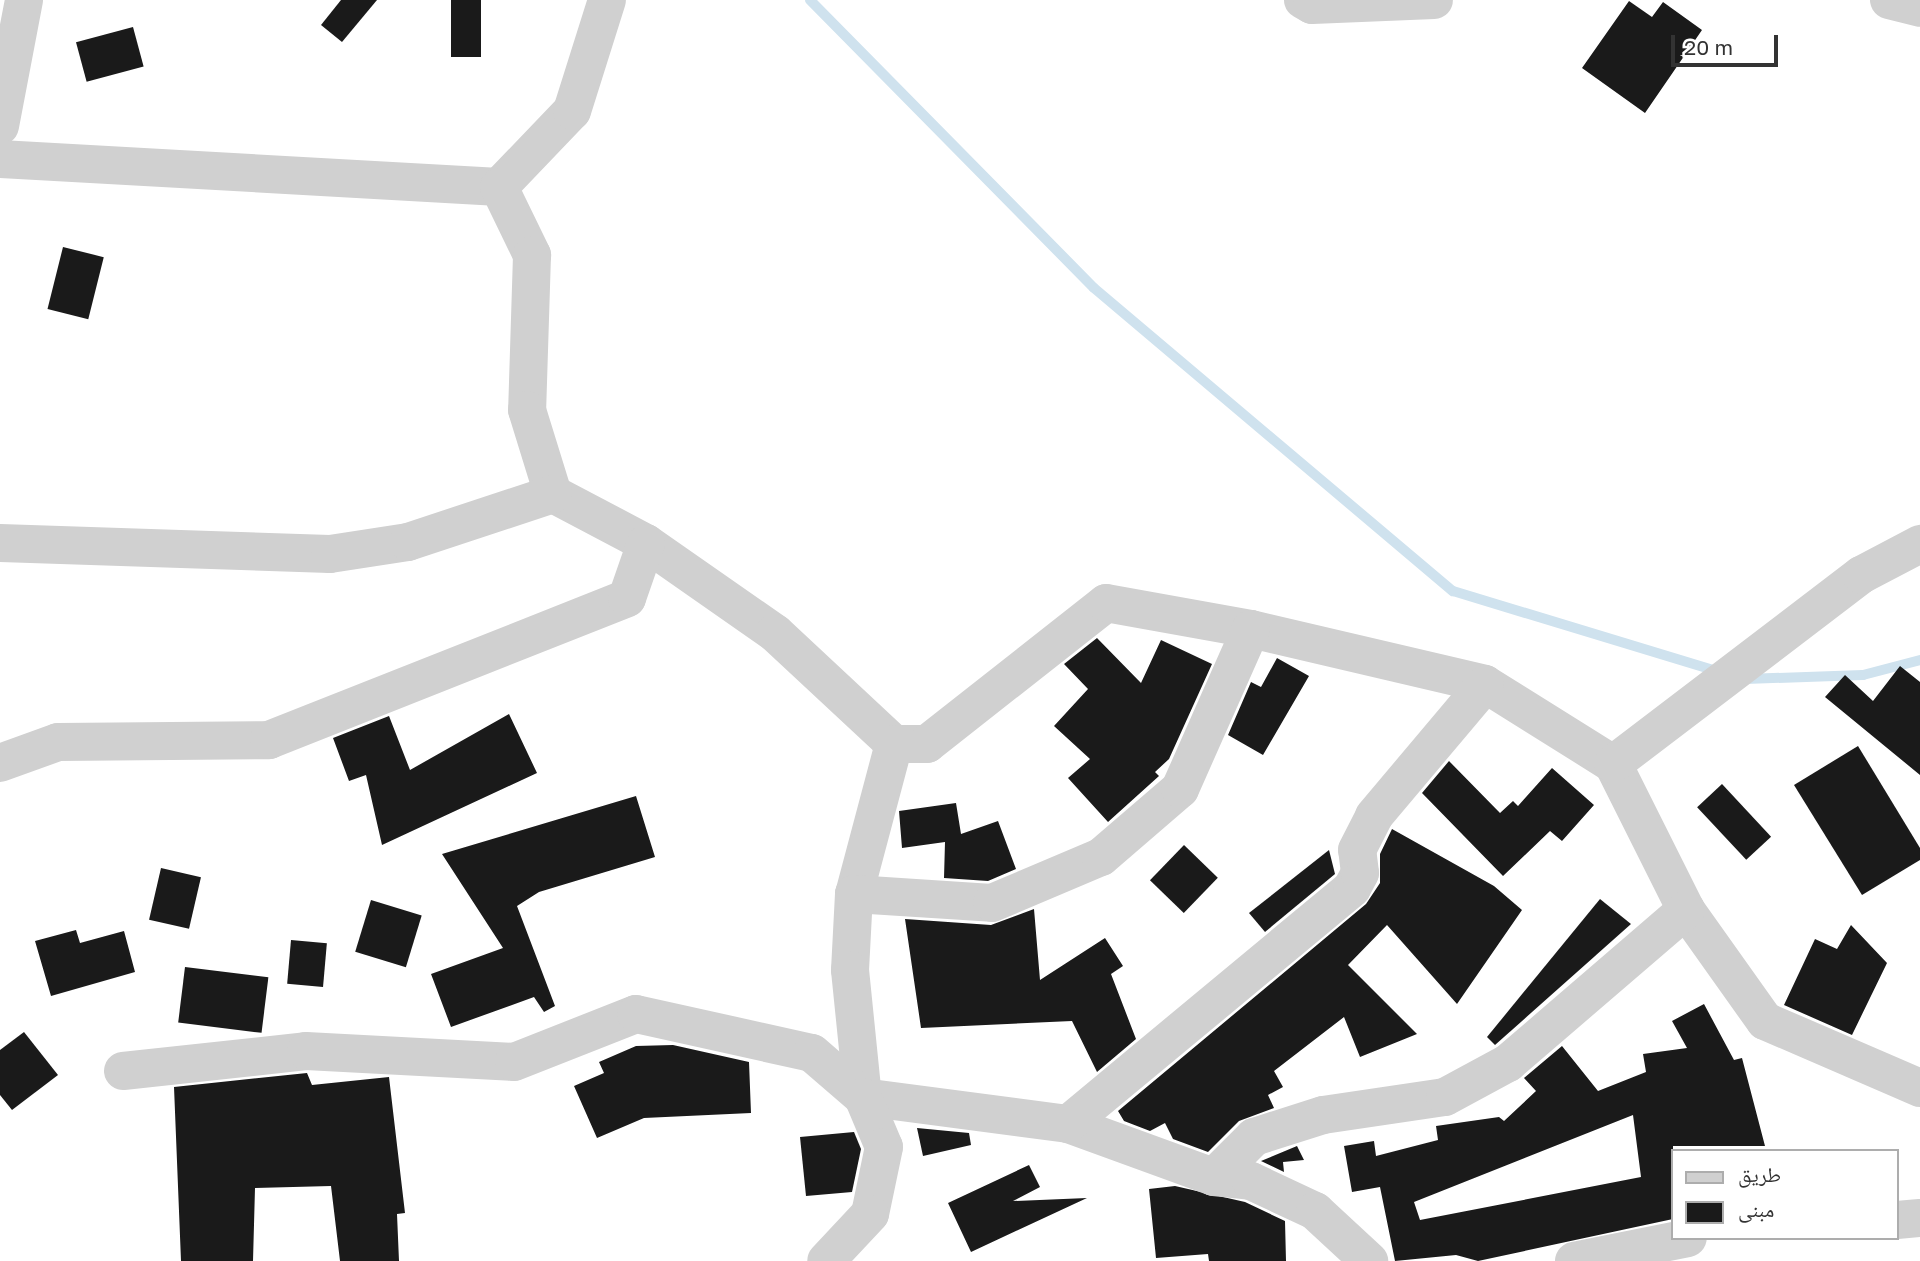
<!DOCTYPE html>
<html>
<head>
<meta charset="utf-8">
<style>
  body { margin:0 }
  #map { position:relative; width:1920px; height:1261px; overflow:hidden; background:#fff; font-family:"Golos Text","Noto Naskh Arabic",sans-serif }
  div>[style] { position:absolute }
  .stream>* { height:10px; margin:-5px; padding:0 5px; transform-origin:5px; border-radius:5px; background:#cfe2ee }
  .building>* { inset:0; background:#1a1a1a; transform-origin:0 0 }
  .minor>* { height:38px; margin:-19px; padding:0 19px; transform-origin:19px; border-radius:19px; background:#d0d0d0 }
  span { translate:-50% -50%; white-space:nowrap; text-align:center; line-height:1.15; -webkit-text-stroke:7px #fff; paint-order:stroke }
  .legend { position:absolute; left:1671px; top:1149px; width:228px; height:91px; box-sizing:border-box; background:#fff; border:2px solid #adadad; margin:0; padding:9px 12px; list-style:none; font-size:21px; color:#333 }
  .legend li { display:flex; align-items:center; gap:14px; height:35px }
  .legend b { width:35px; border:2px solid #adadad }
  .scale { position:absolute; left:1671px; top:35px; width:107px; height:32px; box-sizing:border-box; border:4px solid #333; border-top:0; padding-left:9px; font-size:21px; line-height:24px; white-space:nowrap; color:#333; -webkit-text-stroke:5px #fff; paint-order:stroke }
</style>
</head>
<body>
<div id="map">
  <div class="stream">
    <i style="left:810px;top:0;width:404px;rotate:45.4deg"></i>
    <i style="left:1094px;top:288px;width:470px;rotate:40.2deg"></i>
    <i style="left:1453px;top:591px;width:278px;rotate:16.9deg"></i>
    <i style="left:1745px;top:679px;width:118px;rotate:-1.9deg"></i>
    <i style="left:1863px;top:675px;width:59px;rotate:-14.7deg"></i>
  </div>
  <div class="building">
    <i style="clip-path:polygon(341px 0,377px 0,342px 42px,321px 25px)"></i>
    <i style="left:451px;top:0;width:30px;height:57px"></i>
    <i style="clip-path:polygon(1629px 1px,1652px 17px,1663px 2px,1702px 30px,1645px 113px,1582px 68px)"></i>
    <i style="left:133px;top:27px;width:41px;height:59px;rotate:75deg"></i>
    <i style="left:63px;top:247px;width:42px;height:64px;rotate:14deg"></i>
    <i style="clip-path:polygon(1097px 638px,1141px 683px,1161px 640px,1212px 664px,1169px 759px,1155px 772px,1159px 776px,1108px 822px,1068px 778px,1090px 759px,1054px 726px,1088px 689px,1064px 664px)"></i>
    <i style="clip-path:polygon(1277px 658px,1309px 676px,1263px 755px,1228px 735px,1251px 682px,1261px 687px)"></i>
    <i style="clip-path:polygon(1900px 666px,1920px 682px,1920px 775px,1825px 697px,1845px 675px,1873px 701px)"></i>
    <i style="clip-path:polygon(509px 714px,537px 773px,382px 845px,366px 775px,349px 781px,333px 738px,389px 716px,410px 770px)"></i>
    <i style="clip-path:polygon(1858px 746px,1920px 848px,1920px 860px,1862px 895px,1794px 785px)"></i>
    <i style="clip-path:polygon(1449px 761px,1500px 813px,1513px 801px,1518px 806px,1552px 768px,1594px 805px,1562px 841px,1550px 831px,1503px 876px,1422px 793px)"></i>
    <i style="left:1722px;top:784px;width:72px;height:34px;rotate:47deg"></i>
    <i style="clip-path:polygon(636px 796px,655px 857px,539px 892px,517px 906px,555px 1006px,544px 1012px,534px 997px,451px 1027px,431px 974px,503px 948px,442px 854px)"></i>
    <i style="clip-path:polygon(956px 803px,961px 834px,998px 821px,1016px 869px,988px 881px,944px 878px,945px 842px,902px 848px,899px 811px)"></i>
    <i style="clip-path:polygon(1392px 829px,1494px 886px,1522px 910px,1457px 1004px,1387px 925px,1348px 965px,1417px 1034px,1360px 1057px,1344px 1017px,1274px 1071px,1283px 1087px,1268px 1095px,1274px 1108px,1239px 1121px,1208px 1152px,1173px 1139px,1165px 1123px,1150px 1131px,1124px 1121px,1118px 1111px,1366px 904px,1380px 883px,1380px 854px)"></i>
    <i style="left:1184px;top:845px;width:47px;height:49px;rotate:44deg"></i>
    <i style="clip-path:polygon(1329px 850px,1335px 874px,1265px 932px,1249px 913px)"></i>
    <i style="left:161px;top:868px;width:41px;height:53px;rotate:13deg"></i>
    <i style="clip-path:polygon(1600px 899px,1631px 924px,1495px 1045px,1487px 1037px)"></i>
    <i style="left:371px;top:900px;width:53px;height:54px;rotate:17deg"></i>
    <i style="clip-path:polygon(1034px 909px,1040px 980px,1105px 938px,1123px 966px,1111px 974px,1136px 1039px,1097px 1072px,1072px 1021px,921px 1028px,905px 919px,991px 925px)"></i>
    <i style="clip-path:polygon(1851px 925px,1887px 963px,1852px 1035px,1784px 1005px,1815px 939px,1837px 949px)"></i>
    <i style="clip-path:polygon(76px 930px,80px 943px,124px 931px,135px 972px,51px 996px,35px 941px)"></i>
    <i style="left:291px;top:940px;width:36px;height:44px;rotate:5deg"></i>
    <i style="left:185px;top:967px;width:84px;height:56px;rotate:7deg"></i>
    <i style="clip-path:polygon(evenodd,1704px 1004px,1734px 1060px,1742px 1058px,1765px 1146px,1673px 1146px,1673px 1219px,1478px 1261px,1456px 1255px,1395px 1261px,1380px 1187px,1352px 1192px,1344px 1146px,1374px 1141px,1376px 1156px,1438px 1140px,1436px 1126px,1499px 1117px,1504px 1121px,1536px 1091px,1524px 1078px,1562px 1046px,1598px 1091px,1646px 1072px,1643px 1054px,1687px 1048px,1672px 1021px,1704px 1004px,1633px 1115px,1641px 1177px,1420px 1220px,1414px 1202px,1633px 1115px)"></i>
    <i style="clip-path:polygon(24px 1032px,58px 1075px,12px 1110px,0 1095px,0 1050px)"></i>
    <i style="clip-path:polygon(673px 1045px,749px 1062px,751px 1113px,644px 1118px,597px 1138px,574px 1086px,604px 1073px,599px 1062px,636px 1046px)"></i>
    <i style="clip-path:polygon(307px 1073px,312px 1085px,389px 1077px,405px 1213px,397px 1214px,399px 1261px,340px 1261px,331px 1186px,255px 1188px,253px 1261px,181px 1261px,174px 1087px)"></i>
    <i style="clip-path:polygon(917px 1128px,969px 1133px,971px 1145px,923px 1156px)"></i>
    <i style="clip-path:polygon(854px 1132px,861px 1149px,852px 1192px,806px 1196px,800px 1137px)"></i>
    <i style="clip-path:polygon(1297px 1146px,1304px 1160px,1283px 1162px,1284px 1172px,1261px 1161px)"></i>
    <i style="clip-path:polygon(1029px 1165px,1040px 1187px,1013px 1201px,1087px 1198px,971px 1252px,948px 1203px)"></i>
    <i style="clip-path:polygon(1175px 1186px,1245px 1202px,1285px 1221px,1286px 1261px,1209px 1261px,1208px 1254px,1156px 1258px,1149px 1189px)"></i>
  </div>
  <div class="minor">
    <i style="left:1303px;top:0;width:10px;rotate:29deg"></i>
    <i style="left:1312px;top:5px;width:122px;rotate:-2.3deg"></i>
    <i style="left:1889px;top:0;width:32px;rotate:14deg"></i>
    <i style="left:0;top:126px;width:128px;rotate:-79.2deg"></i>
    <i style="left:0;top:159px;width:500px;rotate:3.2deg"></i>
    <i style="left:499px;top:187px;width:105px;rotate:-46.2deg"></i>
    <i style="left:572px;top:111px;width:116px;rotate:-72.5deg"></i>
    <i style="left:499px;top:187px;width:76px;rotate:64.1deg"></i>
    <i style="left:532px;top:255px;width:155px;rotate:91.8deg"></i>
    <i style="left:527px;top:410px;width:88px;rotate:72.8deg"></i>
    <i style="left:553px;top:494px;width:105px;rotate:27.8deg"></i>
    <i style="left:646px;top:543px;width:157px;rotate:34.9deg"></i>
    <i style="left:775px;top:633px;width:163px;rotate:43deg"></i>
    <i style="left:894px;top:744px;width:33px"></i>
    <i style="left:927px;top:744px;width:228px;rotate:-38.2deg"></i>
    <i style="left:1106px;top:603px;width:147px;rotate:10.2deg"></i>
    <i style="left:1251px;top:629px;width:240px;rotate:13.2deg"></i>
    <i style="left:1485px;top:684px;width:151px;rotate:32deg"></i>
    <i style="left:1613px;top:764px;width:163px;rotate:63.4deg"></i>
    <i style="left:1686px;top:910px;width:136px;rotate:54.6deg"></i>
    <i style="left:1765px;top:1021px;width:169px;rotate:23.4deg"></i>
    <i style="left:0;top:543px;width:330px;rotate:1.9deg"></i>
    <i style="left:330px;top:554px;width:79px;rotate:-8.7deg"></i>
    <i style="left:408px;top:542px;width:153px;rotate:-18.3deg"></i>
    <i style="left:894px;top:744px;width:155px;rotate:104.9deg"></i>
    <i style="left:854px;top:894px;width:76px;rotate:93deg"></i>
    <i style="left:850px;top:970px;width:128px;rotate:84.2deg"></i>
    <i style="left:863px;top:1097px;width:207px;rotate:7.5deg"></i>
    <i style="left:1068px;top:1124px;width:155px;rotate:20deg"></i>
    <i style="left:1214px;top:1177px;width:37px;rotate:6deg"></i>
    <i style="left:1251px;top:1181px;width:71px;rotate:25.1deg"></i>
    <i style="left:1315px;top:1211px;width:74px;rotate:42.8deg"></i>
    <i style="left:0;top:763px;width:62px;rotate:-19.9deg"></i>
    <i style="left:58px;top:742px;width:211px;rotate:-0.5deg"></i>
    <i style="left:269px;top:740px;width:385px;rotate:-21.6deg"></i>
    <i style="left:627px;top:598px;width:58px;rotate:-70.9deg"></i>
    <i style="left:1613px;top:764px;width:312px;rotate:-37.3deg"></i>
    <i style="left:1861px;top:575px;width:67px;rotate:-27.7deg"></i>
    <i style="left:854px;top:894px;width:138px;rotate:3.7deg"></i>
    <i style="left:992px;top:903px;width:118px;rotate:-22.9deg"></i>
    <i style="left:1101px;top:857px;width:104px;rotate:-40.7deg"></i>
    <i style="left:1180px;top:789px;width:175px;rotate:-66.1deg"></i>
    <i style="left:123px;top:1071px;width:184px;rotate:-6.2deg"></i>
    <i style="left:306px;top:1051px;width:208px;rotate:3deg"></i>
    <i style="left:514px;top:1062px;width:131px;rotate:-21.5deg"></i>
    <i style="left:636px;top:1014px;width:180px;rotate:12.5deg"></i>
    <i style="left:812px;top:1053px;width:67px;rotate:40.8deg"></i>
    <i style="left:863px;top:1097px;width:54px;rotate:67.2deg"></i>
    <i style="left:884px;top:1147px;width:68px;rotate:101.8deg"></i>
    <i style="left:870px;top:1214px;width:64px;rotate:133.1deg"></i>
    <i style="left:1068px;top:1124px;width:369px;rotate:-39.7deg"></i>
    <i style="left:1352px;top:888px;width:17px;rotate:-62deg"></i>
    <i style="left:1360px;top:873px;width:23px;rotate:-97deg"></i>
    <i style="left:1357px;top:850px;width:38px;rotate:-63deg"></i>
    <i style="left:1374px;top:816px;width:172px;rotate:-49.9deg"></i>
    <i style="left:1214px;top:1177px;width:57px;rotate:-45deg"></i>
    <i style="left:1254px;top:1137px;width:72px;rotate:-17.7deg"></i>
    <i style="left:1323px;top:1115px;width:123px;rotate:-8.4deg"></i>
    <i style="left:1445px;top:1097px;width:72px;rotate:-28.4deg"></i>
    <i style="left:1508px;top:1063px;width:235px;rotate:-40.7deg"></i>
    <i style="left:1897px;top:1220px;width:23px;rotate:-5deg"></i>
    <i style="left:1574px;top:1261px;width:116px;rotate:-11.4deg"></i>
  </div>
  <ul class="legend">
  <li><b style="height:9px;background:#d0d0d0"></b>طريق</li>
  <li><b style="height:19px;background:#1a1a1a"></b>مبنى</li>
  </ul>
  <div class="scale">20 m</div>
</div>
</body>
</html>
